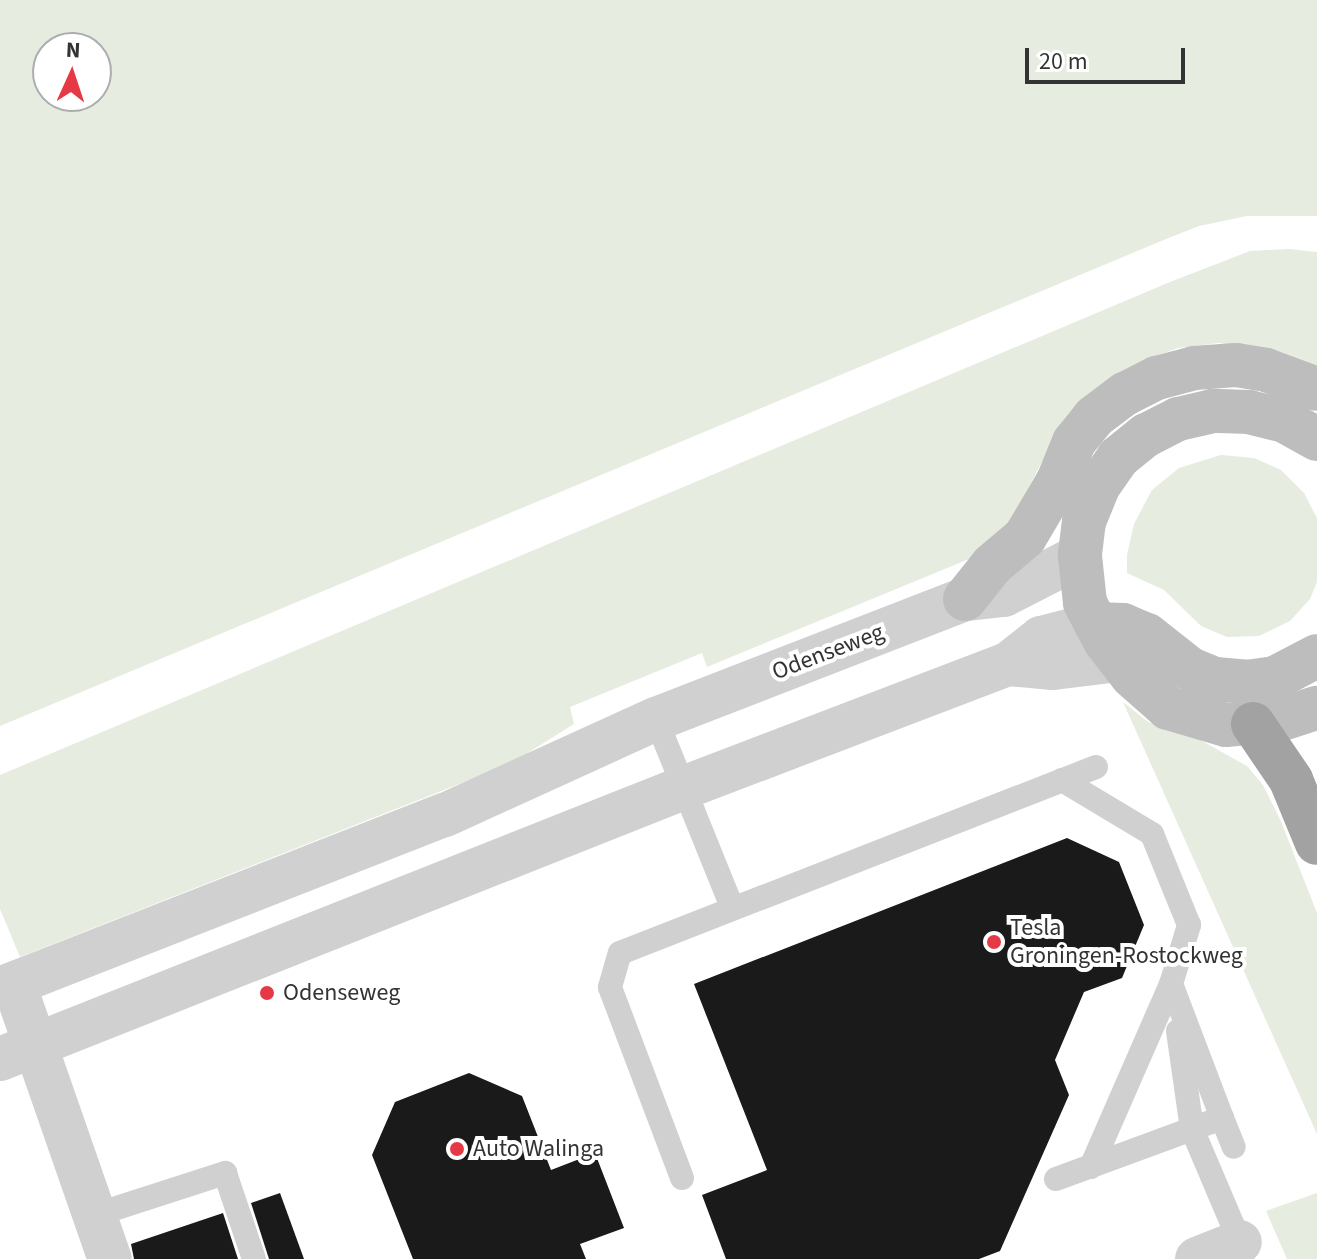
<!DOCTYPE html>
<html>
<head>
<meta charset="utf-8">
<style>
  body { margin:0 }
  #map { position:relative; width:1317px; height:1259px; overflow:hidden; background:#fff; font-family:"Source Sans 3",sans-serif }
  div>[style] { position:absolute }
  .green>* { inset:0; background:#e6ecdf }
  .building>* { inset:0; background:#1a1a1a }
  .service>* { height:24px; margin:-12px; padding:0 12px; transform-origin:12px; border-radius:12px; background:#d0d0d0 }
  .minor>* { height:44px; margin:-22px; padding:0 22px; transform-origin:22px; border-radius:22px; background:#d0d0d0 }
  .tertiary>* { height:44px; margin:-22px; padding:0 22px; transform-origin:22px; border-radius:22px; background:#d0d0d0 }
  .secondary>* { height:44px; margin:-22px; padding:0 22px; transform-origin:22px; border-radius:22px; background:#bdbdbd }
  .trunk>* { height:44px; margin:-22px; padding:0 22px; transform-origin:22px; border-radius:22px; background:#a2a2a2 }
  .dots>* { width:22px; height:22px; translate:-50% -50%; box-sizing:border-box; border:4px solid #fff; border-radius:50% }
  span { translate:-50% -50%; white-space:nowrap; text-align:center; line-height:1.15; -webkit-text-stroke:8px #fff; paint-order:stroke }
  .street-label { font-size:24px; color:#333 }
  .poi-label { font-size:24px; color:#333 }
  .left { translate:0 -50%; text-align:left }
  .north { position:absolute; left:32px; top:32px; width:80px; height:80px; box-sizing:border-box; background:#fff; border:2px solid #adadad; border-radius:50%; rotate:3deg; font-size:22px; font-weight:700; line-height:32px; text-align:center; color:#333 }
  .north::after { content:''; display:block; margin:auto; width:28px; height:36px; background:#e63946; clip-path:polygon(50% 0,100% 100%,50% 72%,0 100%) }
  .scale { position:absolute; left:1025px; top:48px; width:160px; height:36px; box-sizing:border-box; border:4px solid #333; border-top:0; padding-left:10px; font-size:24px; line-height:28px; white-space:nowrap; color:#333; -webkit-text-stroke:6px #fff; paint-order:stroke }
</style>
</head>
<body>
<div id="map">
  <div class="green">
    <i style="clip-path:polygon(evenodd,0 0,1317px 0,1317px 216px,1247px 216px,1199px 226px,1166px 239px,0 726px,0 0,48px 48px,96px 48px,96px 96px,48px 96px,48px 48px)"></i>
    <i style="clip-path:polygon(1289px 249px,1317px 252px,1317px 366px,1275px 351px,1219px 343px,1178px 348px,1139px 363px,1052px 443px,1008px 526px,969px 559px,707px 667px,702px 653px,570px 707px,574px 724px,510px 764px,20px 957px,0 909px,0 775px,1170px 282px,1250px 251px)"></i>
    <i style="clip-path:polygon(1221px 455px,1254px 458px,1281px 470px,1304px 493px,1317px 518px,1317px 582px,1310px 599px,1290px 621px,1259px 636px,1227px 637px,1201px 626px,1164px 590px,1127px 573px,1127px 555px,1134px 524px,1152px 490px,1179px 468px)"></i>
    <i style="clip-path:polygon(1123px 702px,1148px 722px,1195px 737px,1247px 766px,1263px 785px,1280px 819px,1317px 913px,1317px 1134px)"></i>
    <i style="clip-path:polygon(1317px 1193px,1317px 1259px,1287px 1259px,1266px 1211px)"></i>
  </div>
  <div class="building">
    <i style="clip-path:polygon(1067px 838px,1119px 862px,1144px 925px,1122px 978px,1084px 992px,1055px 1060px,1069px 1095px,1000px 1251px,979px 1259px,726px 1259px,702px 1195px,767px 1170px,694px 984px)"></i>
    <i style="clip-path:polygon(469px 1073px,522px 1096px,551px 1170px,595px 1153px,624px 1228px,580px 1244px,586px 1259px,413px 1259px,372px 1155px,395px 1102px)"></i>
    <i style="clip-path:polygon(280px 1193px,304px 1259px,269px 1259px,251px 1203px)"></i>
    <i style="clip-path:polygon(223px 1213px,238px 1259px,134px 1259px,131px 1244px)"></i>
  </div>
  <div class="service">
    <i style="left:656px;top:719px;width:203px;rotate:68deg"></i>
    <i style="left:1178px;top:1031px;width:99px;rotate:81.9deg"></i>
    <i style="left:1192px;top:1129px;width:123px;rotate:67deg"></i>
    <i style="left:1222px;top:1118px;width:31px;rotate:68deg"></i>
    <i style="left:1091px;top:1167px;width:200px;rotate:-66.4deg"></i>
    <i style="left:682px;top:1178px;width:204px;rotate:-110.7deg"></i>
    <i style="left:610px;top:987px;width:35px;rotate:-74deg"></i>
    <i style="left:620px;top:953px;width:511px;rotate:-21.34deg"></i>
    <i style="left:1056px;top:1179px;width:177px;rotate:-20.2deg"></i>
    <i style="left:1222px;top:1118px;width:143px;rotate:-110.8deg"></i>
    <i style="left:1171px;top:984px;width:62px;rotate:-73deg"></i>
    <i style="left:1189px;top:925px;width:98px;rotate:-112.1deg"></i>
    <i style="left:1152px;top:834px;width:105px;rotate:-149deg"></i>
    <i style="left:95px;top:1215px;width:137px;rotate:-17.9deg"></i>
    <i style="left:225px;top:1173px;width:91px;rotate:71.4deg"></i>
  </div>
  <div class="minor">
    <i style="left:14px;top:984px;width:291px;rotate:70.8deg"></i>
    <i style="left:1197px;top:1259px;width:46px;rotate:-21.6deg"></i>
  </div>
  <div class="tertiary">
    <i style="left:1008px;top:664px;width:45px;rotate:5.1deg"></i>
    <i style="left:1053px;top:668px;width:64px;rotate:-7.1deg"></i>
    <i style="left:0;top:989px;width:478px;rotate:-21.4deg"></i>
    <i style="left:445px;top:815px;width:232px;rotate:-24.5deg"></i>
    <i style="left:656px;top:719px;width:331px;rotate:-21.2deg"></i>
    <i style="left:965px;top:599px;width:39px;rotate:-6deg"></i>
    <i style="left:1004px;top:595px;width:85px;rotate:-27.2deg"></i>
    <i style="left:0;top:1059px;width:735px;rotate:-21.64deg"></i>
    <i style="left:683px;top:788px;width:348px;rotate:-20.9deg"></i>
    <i style="left:1008px;top:664px;width:42px;rotate:-38.2deg"></i>
    <i style="left:1041px;top:638px;width:57px;rotate:-14.3deg"></i>
  </div>
  <div class="secondary">
    <i style="left:1317px;top:439px;width:37px;rotate:-151deg"></i>
    <i style="left:1285px;top:421px;width:36px;rotate:-166deg"></i>
    <i style="left:1250px;top:412px;width:37px;rotate:-178deg"></i>
    <i style="left:1213px;top:411px;width:36px;rotate:167deg"></i>
    <i style="left:1178px;top:419px;width:36px;rotate:153deg"></i>
    <i style="left:1146px;top:435px;width:36px;rotate:141deg"></i>
    <i style="left:1118px;top:458px;width:35px;rotate:125deg"></i>
    <i style="left:1098px;top:487px;width:37px;rotate:112deg"></i>
    <i style="left:1084px;top:521px;width:35px;rotate:97deg"></i>
    <i style="left:1080px;top:556px;width:47px;rotate:83.9deg"></i>
    <i style="left:1085px;top:603px;width:43px;rotate:62.2deg"></i>
    <i style="left:1105px;top:641px;width:44px;rotate:52.4deg"></i>
    <i style="left:1132px;top:676px;width:48px;rotate:41.6deg"></i>
    <i style="left:1168px;top:708px;width:60px;rotate:16.3deg"></i>
    <i style="left:1226px;top:725px;width:53px;rotate:-5.4deg"></i>
    <i style="left:1279px;top:720px;width:40px;rotate:-18deg"></i>
    <i style="left:965px;top:599px;width:43px;rotate:-51.5deg"></i>
    <i style="left:992px;top:565px;width:43px;rotate:-40.3deg"></i>
    <i style="left:1025px;top:537px;width:65px;rotate:-59.5deg"></i>
    <i style="left:1058px;top:481px;width:42px;rotate:-67.7deg"></i>
    <i style="left:1074px;top:442px;width:32px;rotate:-51deg"></i>
    <i style="left:1094px;top:417px;width:39px;rotate:-37deg"></i>
    <i style="left:1125px;top:394px;width:36px;rotate:-27deg"></i>
    <i style="left:1157px;top:378px;width:38px;rotate:-15deg"></i>
    <i style="left:1194px;top:368px;width:42px;rotate:-4.1deg"></i>
    <i style="left:1236px;top:365px;width:30px;rotate:9deg"></i>
    <i style="left:1266px;top:370px;width:54px;rotate:20.4deg"></i>
    <i style="left:1096px;top:624px;width:27px;rotate:2deg"></i>
    <i style="left:1123px;top:625px;width:26px;rotate:23deg"></i>
    <i style="left:1147px;top:635px;width:55px;rotate:38.3deg"></i>
    <i style="left:1190px;top:669px;width:27px;rotate:22deg"></i>
    <i style="left:1215px;top:679px;width:32px;rotate:5deg"></i>
    <i style="left:1247px;top:682px;width:28px;rotate:-8deg"></i>
    <i style="left:1275px;top:678px;width:47px;rotate:-27.6deg"></i>
  </div>
  <div class="trunk">
    <i style="left:1253px;top:724px;width:68px;rotate:55.8deg"></i>
    <i style="left:1291px;top:780px;width:68px;rotate:67.6deg"></i>
  </div>
  <div class="dots">
    <i style="left:994px;top:942px;background:#e63946"></i>
    <i style="left:267px;top:993px;background:#e63946"></i>
    <i style="left:457px;top:1149px;background:#e63946"></i>
  </div>
  <div class="street-label">
    <span style="left:828px;top:652px;rotate:-21deg">Odenseweg</span>
  </div>
  <div class="poi-label">
    <span class="left" style="left:1010px;top:942px">Tesla<br>Groningen-Rostockweg</span>
    <span class="left" style="left:283px;top:993px">Odenseweg</span>
    <span class="left" style="left:473px;top:1149px">Auto Walinga</span>
  </div>
  <div class="north">N</div>
  <div class="scale">20 m</div>
</div>
</body>
</html>
